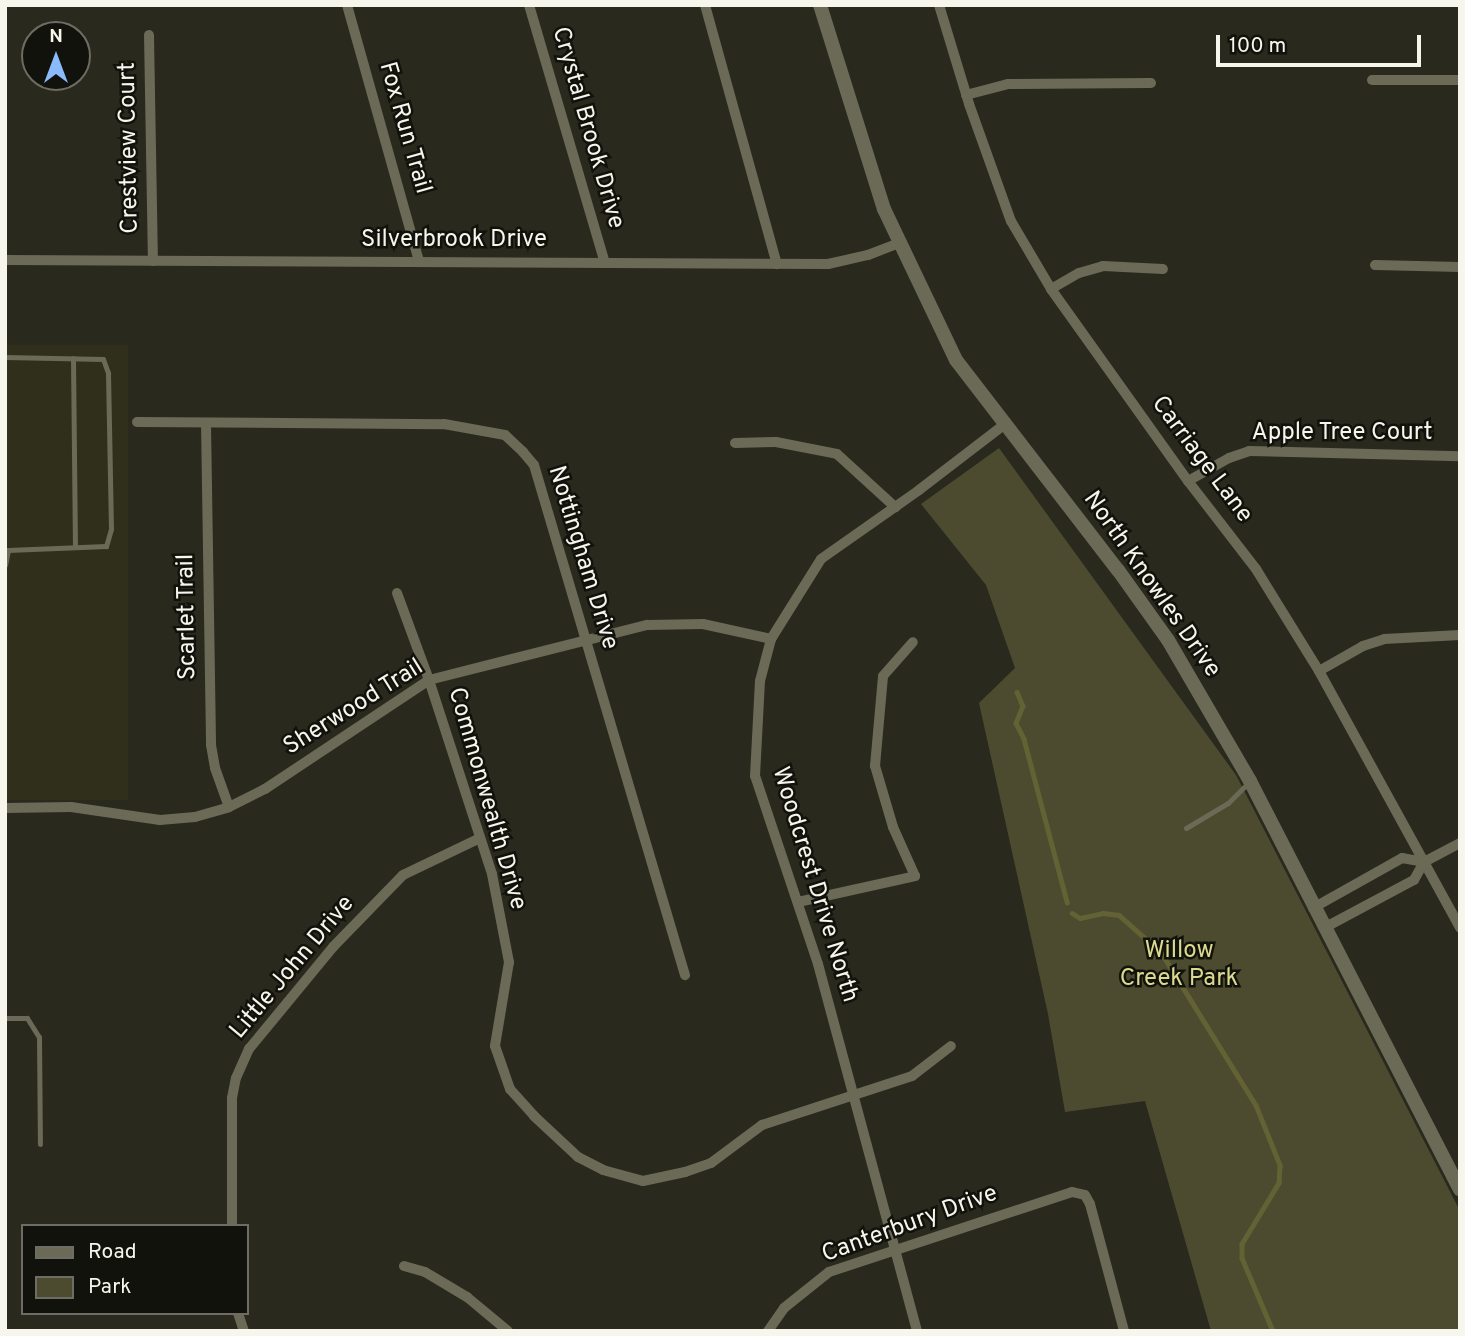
<!DOCTYPE html>
<html>
<head>
<meta charset="utf-8">
<style>
  body { margin:0 }
  #map { position:relative; width:1465px; height:1336px; overflow:hidden; background:#29291d; font-family:Overpass,sans-serif }
  div>[style] { position:absolute }
  .built>* { inset:0; background:#302f1c; transform-origin:0 0 }
  .green>* { inset:0; background:#4c4b2f }
  .stream>* { height:4.5px; margin:-2.25px; padding:0 2.25px; transform-origin:2.25px; border-radius:2.25px; background:#636234 }
  .service>* { height:5px; margin:-2.5px; padding:0 2.5px; transform-origin:2.5px; border-radius:2.5px; background:#6a6a57 }
  .minor>* { height:10px; margin:-5px; padding:0 5px; transform-origin:5px; border-radius:5px; background:#6a6a57 }
  .tertiary>* { height:14px; margin:-7px; padding:0 7px; transform-origin:7px; border-radius:7px; background:#6a6a57 }
  span { translate:-50% -50%; white-space:nowrap; text-align:center; line-height:1.15; -webkit-text-stroke:5px #12120c; paint-order:stroke }
  .street-label { font-size:24px; color:#f6f6ed }
  .park-label { font-size:24px; color:#dcda8f }
  .frame { position:absolute; inset:0; border:7px solid #f6f6ed; pointer-events:none }
  .legend { position:absolute; left:21px; top:1224px; width:228px; height:91px; box-sizing:border-box; background:#12120c; border:2px solid #6d6d66; margin:0; padding:9px 12px; list-style:none; font-size:21px; color:#f6f6ed }
  .legend li { display:flex; align-items:center; gap:14px; height:35px }
  .legend b { width:35px; border:2px solid #6d6d66 }
  .north { position:absolute; left:21px; top:21px; width:70px; height:70px; box-sizing:border-box; background:#12120c; border:2px solid #6d6d66; border-radius:50%; rotate:0deg; font-size:19px; font-weight:700; line-height:28px; text-align:center; color:#f6f6ed }
  .north::after { content:''; display:block; margin:auto; width:24px; height:32px; background:#8bbafc; clip-path:polygon(50% 0,100% 100%,50% 72%,0 100%) }
  .scale { position:absolute; left:1216px; top:35px; width:205px; height:32px; box-sizing:border-box; border:4px solid #f6f6ed; border-top:0; padding-left:9px; font-size:21px; line-height:24px; white-space:nowrap; color:#f6f6ed; -webkit-text-stroke:5px #12120c; paint-order:stroke }
</style>
</head>
<body>
<div id="map">
  <div class="built">
    <i style="left:5px;top:345px;width:123px;height:455px"></i>
  </div>
  <div class="green">
    <i style="clip-path:polygon(999px 448px,1236px 775px,1460px 1211px,1460px 1331px,1211px 1331px,1145px 1101px,1065px 1112px,1048px 1014px,979px 703px,1015px 668px,986px 585px,921px 504px)"></i>
  </div>
  <div class="stream">
    <i style="left:1017px;top:692px;width:15px;rotate:67deg"></i>
    <i style="left:1023px;top:706px;width:18px;rotate:112deg"></i>
    <i style="left:1016px;top:723px;width:18px;rotate:63deg"></i>
    <i style="left:1024px;top:739px;width:169px;rotate:75.2deg"></i>
    <i style="left:1072px;top:913px;width:9px;rotate:32deg"></i>
    <i style="left:1080px;top:918px;width:24px;rotate:-12deg"></i>
    <i style="left:1103px;top:913px;width:16px;rotate:7deg"></i>
    <i style="left:1119px;top:915px;width:56px;rotate:41.4deg"></i>
    <i style="left:1161px;top:952px;width:180px;rotate:58.2deg"></i>
    <i style="left:1256px;top:1105px;width:65px;rotate:68.2deg"></i>
    <i style="left:1280px;top:1165px;width:18px;rotate:93deg"></i>
    <i style="left:1279px;top:1183px;width:71px;rotate:121.2deg"></i>
    <i style="left:1242px;top:1244px;width:14px;rotate:90deg"></i>
    <i style="left:1242px;top:1258px;width:79px;rotate:67deg"></i>
  </div>
  <div class="service">
    <i style="left:5px;top:357px;width:98px;rotate:1.2deg"></i>
    <i style="left:103px;top:359px;width:15px;rotate:70deg"></i>
    <i style="left:108px;top:373px;width:156px;rotate:88.9deg"></i>
    <i style="left:111px;top:529px;width:18px;rotate:106deg"></i>
    <i style="left:106px;top:546px;width:98px;rotate:177.7deg"></i>
    <i style="left:8px;top:550px;width:15px;rotate:101deg"></i>
    <i style="left:73px;top:358px;width:189px;rotate:89.4deg"></i>
    <i style="left:1186px;top:828px;width:49px;rotate:-30.8deg"></i>
    <i style="left:1228px;top:803px;width:28px;rotate:-45deg"></i>
    <i style="left:5px;top:1018px;width:22px"></i>
    <i style="left:27px;top:1018px;width:22px;rotate:58deg"></i>
    <i style="left:39px;top:1037px;width:107px;rotate:89.5deg"></i>
  </div>
  <div class="minor">
    <i style="left:347px;top:5px;width:267px;rotate:74.3deg"></i>
    <i style="left:529px;top:5px;width:269px;rotate:73.6deg"></i>
    <i style="left:705px;top:5px;width:269px;rotate:74.5deg"></i>
    <i style="left:939px;top:5px;width:103px;rotate:73.1deg"></i>
    <i style="left:969px;top:104px;width:124px;rotate:70.3deg"></i>
    <i style="left:1011px;top:221px;width:79px;rotate:59.5deg"></i>
    <i style="left:1051px;top:289px;width:236px;rotate:54.5deg"></i>
    <i style="left:1188px;top:481px;width:111px;rotate:52.3deg"></i>
    <i style="left:1256px;top:569px;width:120px;rotate:58.3deg"></i>
    <i style="left:1319px;top:671px;width:293px;rotate:61.2deg"></i>
    <i style="left:149px;top:35px;width:226px;rotate:89deg"></i>
    <i style="left:1372px;top:80px;width:88px"></i>
    <i style="left:966px;top:95px;width:43px;rotate:-14.7deg"></i>
    <i style="left:1008px;top:84px;width:143px;rotate:-0.4deg"></i>
    <i style="left:5px;top:260px;width:823px;rotate:0.28deg"></i>
    <i style="left:828px;top:264px;width:41px;rotate:-12.7deg"></i>
    <i style="left:868px;top:255px;width:33px;rotate:-21deg"></i>
    <i style="left:1375px;top:265px;width:85px;rotate:1.3deg"></i>
    <i style="left:1051px;top:289px;width:32px;rotate:-30deg"></i>
    <i style="left:1079px;top:273px;width:25px;rotate:-16deg"></i>
    <i style="left:1103px;top:266px;width:60px;rotate:2.9deg"></i>
    <i style="left:137px;top:422px;width:307px;rotate:0.4deg"></i>
    <i style="left:444px;top:424px;width:62px;rotate:10.2deg"></i>
    <i style="left:505px;top:435px;width:25px;rotate:43deg"></i>
    <i style="left:523px;top:452px;width:17px;rotate:50deg"></i>
    <i style="left:534px;top:465px;width:532px;rotate:73.51deg"></i>
    <i style="left:206px;top:423px;width:322px;rotate:89.1deg"></i>
    <i style="left:211px;top:745px;width:23px;rotate:80deg"></i>
    <i style="left:215px;top:768px;width:41px;rotate:70.3deg"></i>
    <i style="left:735px;top:443px;width:41px;rotate:-1.4deg"></i>
    <i style="left:776px;top:442px;width:62px;rotate:11.1deg"></i>
    <i style="left:837px;top:454px;width:79px;rotate:42.4deg"></i>
    <i style="left:1188px;top:481px;width:47px;rotate:-29.3deg"></i>
    <i style="left:1229px;top:458px;width:21px;rotate:-19deg"></i>
    <i style="left:1249px;top:451px;width:211px;rotate:1.4deg"></i>
    <i style="left:397px;top:593px;width:93px;rotate:69.8deg"></i>
    <i style="left:429px;top:680px;width:204px;rotate:72deg"></i>
    <i style="left:492px;top:874px;width:90px;rotate:79.1deg"></i>
    <i style="left:509px;top:962px;width:85px;rotate:99.5deg"></i>
    <i style="left:495px;top:1046px;width:46px;rotate:70.8deg"></i>
    <i style="left:510px;top:1089px;width:36px;rotate:48deg"></i>
    <i style="left:534px;top:1116px;width:60px;rotate:43deg"></i>
    <i style="left:578px;top:1157px;width:28px;rotate:27deg"></i>
    <i style="left:603px;top:1170px;width:41px;rotate:15.4deg"></i>
    <i style="left:643px;top:1181px;width:43px;rotate:-12.1deg"></i>
    <i style="left:685px;top:1172px;width:28px;rotate:-19deg"></i>
    <i style="left:711px;top:1163px;width:64px;rotate:-36.7deg"></i>
    <i style="left:762px;top:1125px;width:158px;rotate:-18.1deg"></i>
    <i style="left:912px;top:1076px;width:49px;rotate:-37.6deg"></i>
    <i style="left:1319px;top:671px;width:51px;rotate:-29.6deg"></i>
    <i style="left:1363px;top:646px;width:22px;rotate:-18deg"></i>
    <i style="left:1384px;top:639px;width:76px;rotate:-3deg"></i>
    <i style="left:5px;top:808px;width:66px;rotate:-0.9deg"></i>
    <i style="left:71px;top:807px;width:90px;rotate:8.3deg"></i>
    <i style="left:160px;top:820px;width:35px;rotate:-5deg"></i>
    <i style="left:195px;top:817px;width:35px;rotate:-16deg"></i>
    <i style="left:229px;top:807px;width:40px;rotate:-26.6deg"></i>
    <i style="left:265px;top:789px;width:197px;rotate:-33.6deg"></i>
    <i style="left:429px;top:680px;width:225px;rotate:-14.2deg"></i>
    <i style="left:647px;top:625px;width:56px;rotate:-1deg"></i>
    <i style="left:703px;top:624px;width:70px;rotate:12.4deg"></i>
    <i style="left:798px;top:902px;width:120px;rotate:-12.5deg"></i>
    <i style="left:915px;top:876px;width:54px;rotate:-114.2deg"></i>
    <i style="left:893px;top:827px;width:64px;rotate:-106.4deg"></i>
    <i style="left:875px;top:766px;width:90px;rotate:-84.9deg"></i>
    <i style="left:883px;top:676px;width:45px;rotate:-48.6deg"></i>
    <i style="left:1313px;top:908px;width:102px;rotate:-29.3deg"></i>
    <i style="left:1402px;top:858px;width:22px;rotate:10deg"></i>
    <i style="left:1324px;top:928px;width:102px;rotate:-28.1deg"></i>
    <i style="left:1414px;top:880px;width:21px;rotate:-61deg"></i>
    <i style="left:1424px;top:862px;width:41px;rotate:-27.8deg"></i>
    <i style="left:232px;top:1226px;width:128px;rotate:-90deg"></i>
    <i style="left:232px;top:1098px;width:20px;rotate:-79deg"></i>
    <i style="left:236px;top:1078px;width:32px;rotate:-66deg"></i>
    <i style="left:249px;top:1049px;width:132px;rotate:-50.5deg"></i>
    <i style="left:333px;top:947px;width:100px;rotate:-45.8deg"></i>
    <i style="left:403px;top:875px;width:85px;rotate:-25.7deg"></i>
    <i style="left:404px;top:1266px;width:22px;rotate:16deg"></i>
    <i style="left:425px;top:1272px;width:49px;rotate:30.8deg"></i>
    <i style="left:467px;top:1297px;width:53px;rotate:39.7deg"></i>
    <i style="left:238px;top:1313px;width:19px;rotate:72deg"></i>
    <i style="left:768px;top:1331px;width:28px;rotate:-55deg"></i>
    <i style="left:784px;top:1308px;width:58px;rotate:-38.7deg"></i>
    <i style="left:829px;top:1272px;width:256px;rotate:-18.2deg"></i>
    <i style="left:1072px;top:1192px;width:13px;rotate:13deg"></i>
    <i style="left:1085px;top:1195px;width:10px;rotate:61deg"></i>
    <i style="left:1090px;top:1204px;width:131px;rotate:75deg"></i>
    <i style="left:917px;top:1331px;width:380px;rotate:-105.1deg"></i>
    <i style="left:818px;top:964px;width:198px;rotate:-108.5deg"></i>
    <i style="left:755px;top:776px;width:95px;rotate:-87deg"></i>
    <i style="left:760px;top:681px;width:43px;rotate:-75.3deg"></i>
    <i style="left:771px;top:639px;width:94px;rotate:-58deg"></i>
    <i style="left:821px;top:559px;width:120px;rotate:-35.1deg"></i>
    <i style="left:919px;top:490px;width:108px;rotate:-37.5deg"></i>
  </div>
  <div class="tertiary">
    <i style="left:820px;top:5px;width:214px;rotate:72.6deg"></i>
    <i style="left:884px;top:209px;width:167px;rotate:64.5deg"></i>
    <i style="left:956px;top:360px;width:265px;rotate:52.4deg"></i>
    <i style="left:1118px;top:570px;width:86px;rotate:54.5deg"></i>
    <i style="left:1168px;top:640px;width:163px;rotate:59.8deg"></i>
    <i style="left:1250px;top:781px;width:459px;rotate:62.8deg"></i>
  </div>
  <div class="street-label">
    <span style="left:404px;top:128px;rotate:74deg">Fox Run Trail</span>
    <span style="left:587px;top:128px;rotate:74deg">Crystal Brook Drive</span>
    <span style="left:130px;top:148px;rotate:-91deg">Crestview Court</span>
    <span style="left:454px;top:241px">Silverbrook Drive</span>
    <span style="left:1342px;top:434px">Apple Tree Court</span>
    <span style="left:1201px;top:460px;rotate:53deg">Carriage Lane</span>
    <span style="left:582px;top:558px;rotate:73deg">Nottingham Drive</span>
    <span style="left:1151px;top:585px;rotate:55deg">North Knowles Drive</span>
    <span style="left:188px;top:617px;rotate:-91deg">Scarlet Trail</span>
    <span style="left:354px;top:708px;rotate:-32deg">Sherwood Trail</span>
    <span style="left:486px;top:799px;rotate:74deg">Commonwealth Drive</span>
    <span style="left:814px;top:885px;rotate:73deg">Woodcrest Drive North</span>
    <span style="left:293px;top:968px;rotate:-50deg">Little John Drive</span>
    <span style="left:910px;top:1225px;rotate:-20deg">Canterbury Drive</span>
  </div>
  <div class="park-label">
    <span style="left:1179px;top:966px">Willow<br>Creek Park</span>
  </div>
  <div class="frame"></div>
  <ul class="legend">
  <li><b style="height:9px;background:#6a6a57"></b>Road</li>
  <li><b style="height:19px;background:#4c4b2f"></b>Park</li>
  </ul>
  <div class="north">N</div>
  <div class="scale">100 m</div>
</div>
</body>
</html>
